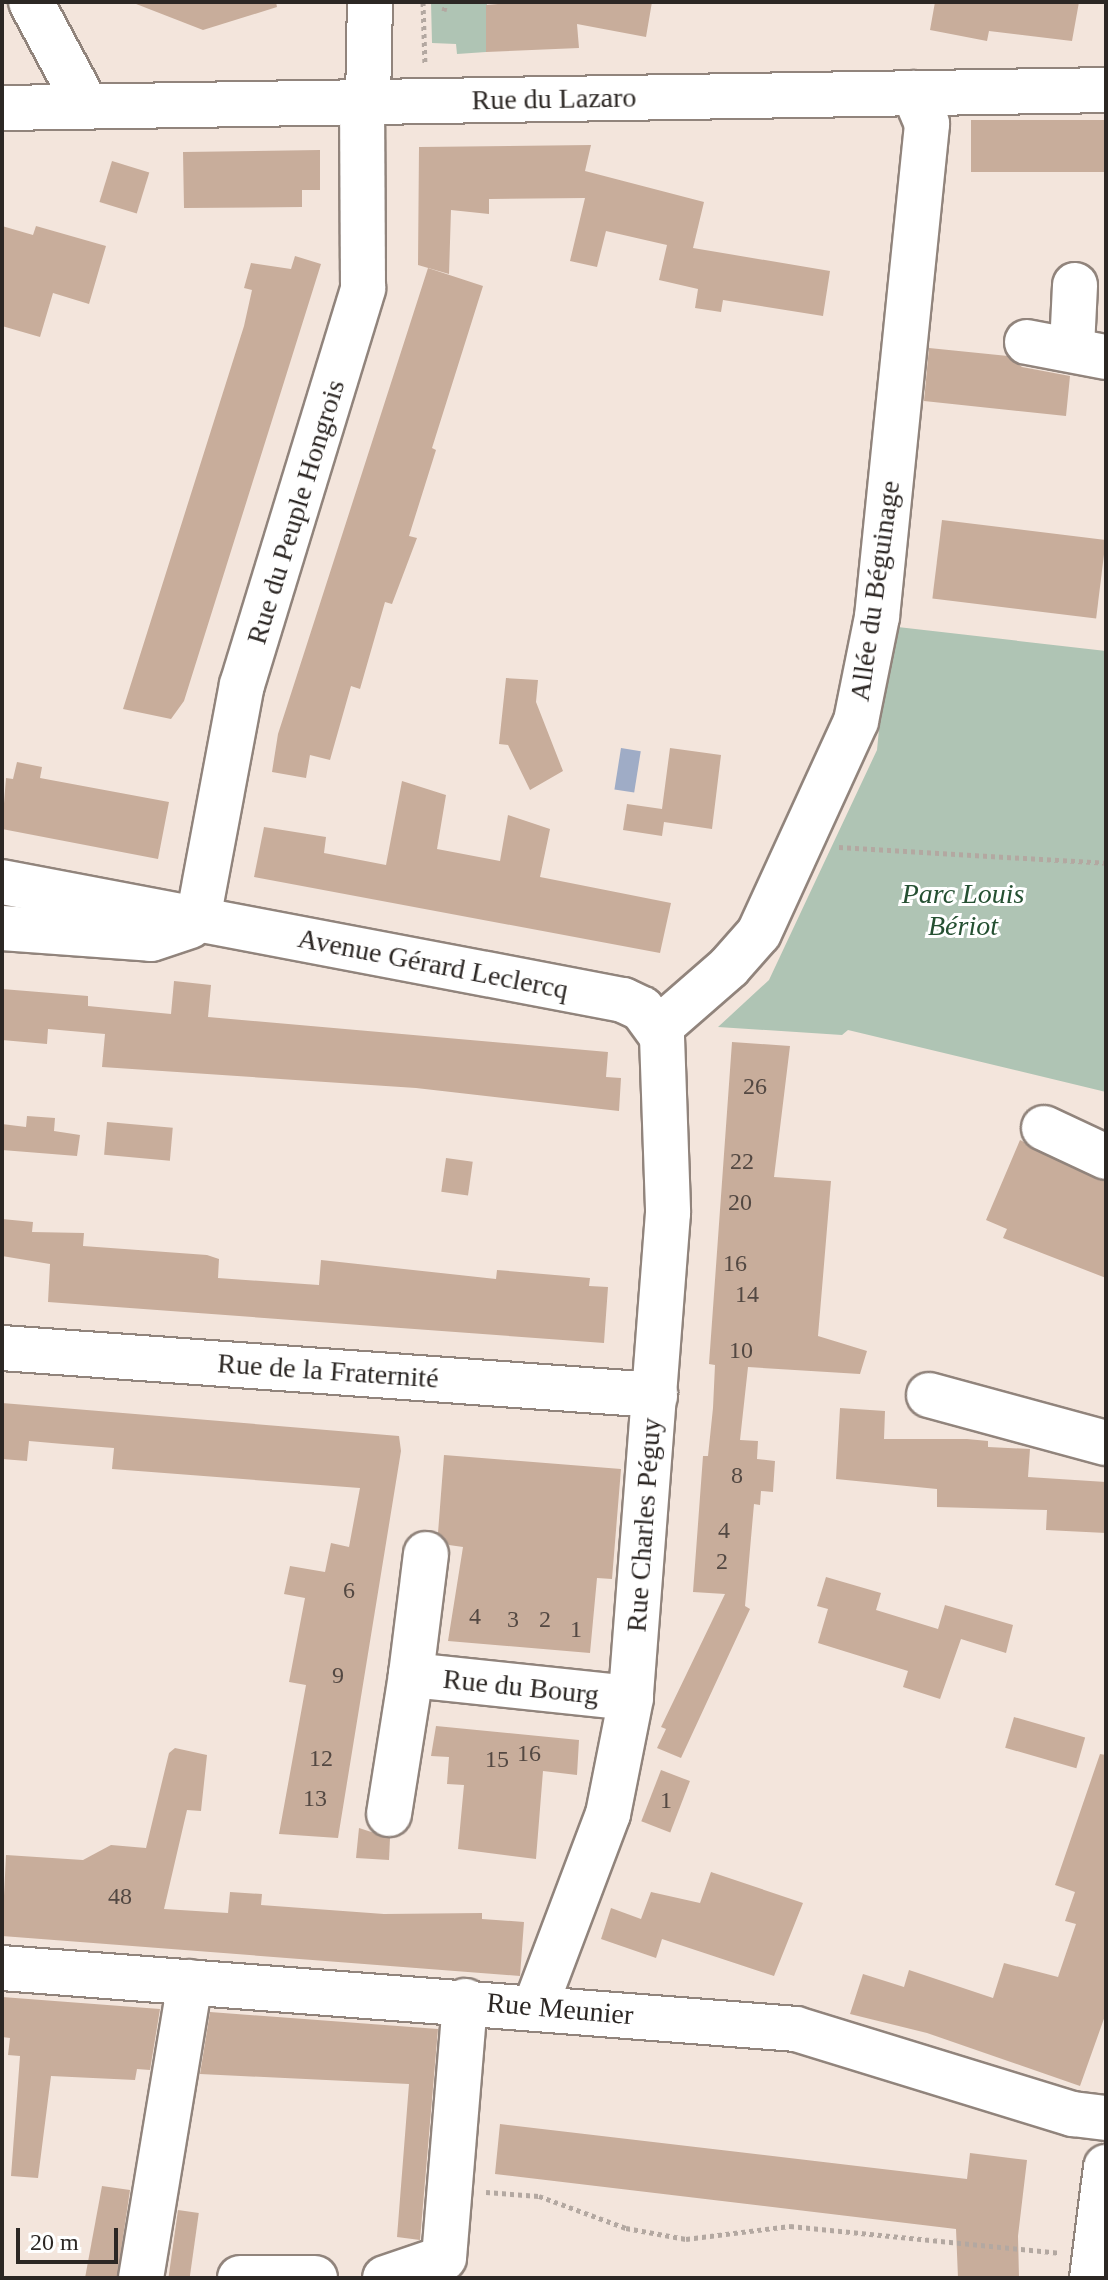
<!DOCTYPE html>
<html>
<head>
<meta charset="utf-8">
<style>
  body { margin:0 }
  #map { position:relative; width:1108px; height:2280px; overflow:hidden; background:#f3e5dc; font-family:Georgia,serif }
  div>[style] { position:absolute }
  .green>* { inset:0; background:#afc4b4 }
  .water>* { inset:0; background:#9facc6; transform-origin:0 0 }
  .building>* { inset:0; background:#c8ad9b; transform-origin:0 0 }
  .path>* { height:5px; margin-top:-2.5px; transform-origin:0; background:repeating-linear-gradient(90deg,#b3a8a1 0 4px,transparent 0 8px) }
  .roads { filter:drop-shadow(2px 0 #91847c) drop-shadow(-2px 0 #91847c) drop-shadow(0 2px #91847c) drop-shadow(0 -2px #91847c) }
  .minor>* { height:44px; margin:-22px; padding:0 22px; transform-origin:22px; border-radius:22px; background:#fff }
  .major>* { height:44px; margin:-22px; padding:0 22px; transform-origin:22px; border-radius:22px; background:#fff }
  span { translate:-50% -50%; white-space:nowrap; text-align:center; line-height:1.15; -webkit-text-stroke:6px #fff; paint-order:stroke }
  .number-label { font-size:24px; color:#534842 }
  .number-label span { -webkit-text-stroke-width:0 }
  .street-label { font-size:28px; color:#2c2724 }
  .park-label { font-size:28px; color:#255032; font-style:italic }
  .frame { position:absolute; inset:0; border:4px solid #2c2724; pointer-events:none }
  .scale { position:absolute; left:16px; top:2228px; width:102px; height:36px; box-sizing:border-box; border:4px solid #2c2724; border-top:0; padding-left:10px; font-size:24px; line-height:28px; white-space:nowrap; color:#2c2724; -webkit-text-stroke:6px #fff; paint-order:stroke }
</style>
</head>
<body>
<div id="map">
  <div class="green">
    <i style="clip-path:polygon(431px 2px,487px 2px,486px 52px,457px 54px,456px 44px,432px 43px)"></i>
    <i style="clip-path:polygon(889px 626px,1106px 651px,1106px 1092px,848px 1030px,842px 1035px,718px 1027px,769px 980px,877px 750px)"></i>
  </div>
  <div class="water">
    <i style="left:621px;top:748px;width:20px;height:42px;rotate:9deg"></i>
  </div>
  <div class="building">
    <i style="clip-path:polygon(131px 2px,276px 2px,277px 7px,203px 30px)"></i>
    <i style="clip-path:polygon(523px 2px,652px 2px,646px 37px,577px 24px,579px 48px,486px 52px,486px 5px)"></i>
    <i style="clip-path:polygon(935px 2px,1079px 2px,1072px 41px,989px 31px,987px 41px,930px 30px)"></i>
    <i style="left:1106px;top:120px;width:52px;height:135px;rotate:90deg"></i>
    <i style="clip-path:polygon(591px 145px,585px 171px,704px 202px,693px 248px,830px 271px,823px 316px,723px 300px,721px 312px,695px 308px,698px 289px,659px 280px,667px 245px,606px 231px,597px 267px,570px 261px,585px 198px,489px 199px,489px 214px,451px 210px,449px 274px,418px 265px,419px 147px)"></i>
    <i style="clip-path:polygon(320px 150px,320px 190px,302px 190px,302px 207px,184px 208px,183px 152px)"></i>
    <i style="left:112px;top:161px;width:39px;height:43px;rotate:17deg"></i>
    <i style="clip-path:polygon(2px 226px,33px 235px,36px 226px,106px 246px,89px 304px,53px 293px,40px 337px,2px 326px)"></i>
    <i style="clip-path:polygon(295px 256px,321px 264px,184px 701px,171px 719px,123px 709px,244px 326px,252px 290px,244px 288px,251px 263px,291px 269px)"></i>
    <i style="clip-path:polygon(428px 268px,483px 286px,432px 448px,436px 450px,409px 536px,417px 538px,392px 604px,385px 602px,360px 689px,351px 686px,330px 760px,310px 755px,306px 778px,272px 772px,278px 734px)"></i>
    <i style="clip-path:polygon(929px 348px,1008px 356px,1022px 367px,1070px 376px,1066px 416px,924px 401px)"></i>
    <i style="left:942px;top:520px;width:165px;height:79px;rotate:7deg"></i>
    <i style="clip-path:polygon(506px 678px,538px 680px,536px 702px,563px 771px,530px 790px,508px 745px,499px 744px)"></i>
    <i style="clip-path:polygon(670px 748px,721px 755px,712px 829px,664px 822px,662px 836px,623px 830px,627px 804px,662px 809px)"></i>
    <i style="clip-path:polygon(17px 762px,42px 767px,40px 778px,169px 802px,158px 859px,2px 829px,6px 778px,13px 779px)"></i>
    <i style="clip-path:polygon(402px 781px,446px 795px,437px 849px,500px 861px,508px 815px,550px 829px,540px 877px,671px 903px,660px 953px,254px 877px,264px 827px,326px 837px,324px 853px,386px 865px)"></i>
    <i style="clip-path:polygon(174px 981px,211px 985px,208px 1017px,608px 1052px,606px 1077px,621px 1078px,619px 1111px,416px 1088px,102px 1067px,105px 1034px,48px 1029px,47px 1044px,2px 1040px,2px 989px,88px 996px,88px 1006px,171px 1014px)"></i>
    <i style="clip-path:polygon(732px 1042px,790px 1046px,774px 1177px,831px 1181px,818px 1336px,867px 1351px,860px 1374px,748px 1367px,740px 1440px,758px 1441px,757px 1459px,775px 1461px,773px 1492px,761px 1491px,760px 1505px,754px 1504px,745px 1606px,750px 1609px,681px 1758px,657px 1748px,666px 1729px,661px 1727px,725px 1594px,693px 1592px,703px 1456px,708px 1456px,713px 1408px,715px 1365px,709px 1364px)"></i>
    <i style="clip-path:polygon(27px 1116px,55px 1118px,54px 1131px,80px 1135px,77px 1156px,2px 1150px,2px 1124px,26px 1127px)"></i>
    <i style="left:107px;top:1122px;width:66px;height:33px;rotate:5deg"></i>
    <i style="clip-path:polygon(1020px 1140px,1106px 1182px,1106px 1278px,1003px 1238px,1007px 1229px,986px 1220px)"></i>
    <i style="left:446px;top:1158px;width:27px;height:34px;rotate:8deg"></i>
    <i style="clip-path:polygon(2px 1219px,33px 1222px,32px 1232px,84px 1233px,83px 1246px,207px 1255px,219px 1259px,218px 1278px,319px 1285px,321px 1260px,496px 1279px,497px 1270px,590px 1278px,589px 1286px,608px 1287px,604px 1343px,48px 1302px,50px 1264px,2px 1256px)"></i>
    <i style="clip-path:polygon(2px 1403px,399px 1436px,401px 1451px,338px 1838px,279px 1834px,306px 1685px,289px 1682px,305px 1598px,284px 1594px,290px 1566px,325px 1572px,331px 1543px,349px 1547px,360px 1488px,112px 1469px,114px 1448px,63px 1444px,29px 1441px,27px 1461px,2px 1459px)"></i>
    <i style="clip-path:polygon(840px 1408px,885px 1411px,884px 1439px,967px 1439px,988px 1441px,988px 1447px,1030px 1449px,1028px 1477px,1106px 1482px,1106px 1533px,1046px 1530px,1047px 1510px,937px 1507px,937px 1489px,836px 1479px)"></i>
    <i style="clip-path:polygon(444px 1455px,621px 1469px,612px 1579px,597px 1578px,590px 1653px,448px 1641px,463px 1547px,449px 1545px,438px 1533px)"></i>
    <i style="clip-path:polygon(826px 1577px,881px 1593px,876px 1610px,938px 1629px,945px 1605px,1013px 1625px,1006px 1653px,961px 1639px,940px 1699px,903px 1687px,908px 1671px,818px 1643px,828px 1609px,817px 1606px)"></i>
    <i style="left:1014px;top:1717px;width:74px;height:32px;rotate:16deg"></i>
    <i style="clip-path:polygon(436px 1726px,579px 1740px,577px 1775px,543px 1771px,536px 1859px,458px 1849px,464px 1785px,447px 1784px,449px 1757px,431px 1756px)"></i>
    <i style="clip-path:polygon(175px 1748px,207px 1755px,201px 1811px,187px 1810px,164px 1909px,228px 1913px,230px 1892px,262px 1894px,261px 1905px,384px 1914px,482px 1913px,482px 1919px,524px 1922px,520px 1976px,2px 1936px,6px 1855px,83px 1860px,111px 1845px,146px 1848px,169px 1753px)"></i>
    <i style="clip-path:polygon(1100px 1754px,1106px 1755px,1106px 2013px,1080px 2086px,927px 2033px,850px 2014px,863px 1974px,904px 1987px,909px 1970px,993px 1998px,1004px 1963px,1058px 1977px,1076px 1924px,1065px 1921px,1075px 1892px,1055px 1885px)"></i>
    <i style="left:661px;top:1770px;width:31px;height:55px;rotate:21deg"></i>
    <i style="clip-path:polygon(359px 1828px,390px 1838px,389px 1860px,356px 1858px)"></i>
    <i style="clip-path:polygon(711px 1872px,803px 1903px,774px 1976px,662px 1939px,656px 1958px,601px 1939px,611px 1908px,641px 1919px,651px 1892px,700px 1903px)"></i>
    <i style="clip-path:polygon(2px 1997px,160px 2009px,150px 2070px,137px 2069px,135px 2080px,51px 2076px,38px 2178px,11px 2176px,20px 2056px,8px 2055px,10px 2038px,2px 2037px)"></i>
    <i style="clip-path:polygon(210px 2012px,438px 2029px,420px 2240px,397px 2237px,409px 2084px,200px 2074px)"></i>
    <i style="clip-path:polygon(500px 2124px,967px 2179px,970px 2153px,1027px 2160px,1018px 2236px,1019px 2278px,958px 2278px,956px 2229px,495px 2174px)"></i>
    <i style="clip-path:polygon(102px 2186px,130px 2190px,117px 2278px,85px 2278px)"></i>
    <i style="left:178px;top:2210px;width:21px;height:69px;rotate:8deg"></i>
  </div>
  <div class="path">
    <i style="left:423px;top:2px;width:62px;rotate:88.2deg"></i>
    <i style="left:444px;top:11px;width:9px;rotate:-77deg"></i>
    <i style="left:839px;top:847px;width:267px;rotate:3.4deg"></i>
    <i style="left:486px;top:2192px;width:53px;rotate:4.3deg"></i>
    <i style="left:539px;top:2196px;width:93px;rotate:20.2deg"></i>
    <i style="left:626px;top:2228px;width:61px;rotate:10.4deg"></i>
    <i style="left:686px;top:2239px;width:105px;rotate:-7.1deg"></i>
    <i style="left:790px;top:2226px;width:270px;rotate:5.7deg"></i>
  </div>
  <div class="roads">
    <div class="minor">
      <i style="left:31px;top:2px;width:117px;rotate:61.9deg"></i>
      <i style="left:368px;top:102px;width:100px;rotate:-88.9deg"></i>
      <i style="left:2px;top:108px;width:1104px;rotate:-0.93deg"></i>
      <i style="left:1027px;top:342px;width:80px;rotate:10.8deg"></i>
      <i style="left:1072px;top:347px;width:62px;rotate:-87.2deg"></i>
      <i style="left:2px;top:882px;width:632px;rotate:10.76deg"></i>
      <i style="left:623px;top:1000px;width:21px;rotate:25deg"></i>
      <i style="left:642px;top:1009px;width:34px;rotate:54deg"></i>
      <i style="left:662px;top:1037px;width:176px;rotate:88deg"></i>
      <i style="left:668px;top:1213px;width:486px;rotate:94.4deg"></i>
      <i style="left:631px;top:1698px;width:118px;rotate:101.2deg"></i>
      <i style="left:608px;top:1814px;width:206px;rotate:110.7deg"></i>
      <i style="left:198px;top:919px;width:238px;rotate:-79.4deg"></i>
      <i style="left:242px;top:685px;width:415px;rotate:-73deg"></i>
      <i style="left:363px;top:288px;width:186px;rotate:-90.3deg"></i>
      <i style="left:2px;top:928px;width:149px;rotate:4.2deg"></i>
      <i style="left:151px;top:939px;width:41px;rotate:-18.4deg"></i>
      <i style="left:658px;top:1029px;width:94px;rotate:-41.1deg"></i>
      <i style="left:729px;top:967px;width:45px;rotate:-48.6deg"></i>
      <i style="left:759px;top:933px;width:233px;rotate:-65.4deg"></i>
      <i style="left:856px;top:721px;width:106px;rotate:-78.6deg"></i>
      <i style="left:877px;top:617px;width:496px;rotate:-84.2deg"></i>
      <i style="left:927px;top:124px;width:34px;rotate:-113deg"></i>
      <i style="left:1044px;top:1128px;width:68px;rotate:25.1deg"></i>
      <i style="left:2px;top:1348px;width:655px;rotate:4.12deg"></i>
      <i style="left:929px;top:1395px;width:183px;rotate:15.2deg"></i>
      <i style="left:426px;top:1554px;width:122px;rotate:97.1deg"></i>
      <i style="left:411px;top:1675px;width:221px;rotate:6deg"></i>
      <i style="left:389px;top:1814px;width:141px;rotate:-81deg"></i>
      <i style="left:2px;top:1968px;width:796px;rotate:4.39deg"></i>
      <i style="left:796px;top:2029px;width:290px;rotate:17.1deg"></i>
      <i style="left:1073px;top:2114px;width:33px;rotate:7deg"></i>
      <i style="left:141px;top:2278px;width:300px;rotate:-80.6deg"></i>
      <i style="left:240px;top:2278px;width:75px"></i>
      <i style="left:385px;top:2278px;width:62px;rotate:-18.7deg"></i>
      <i style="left:444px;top:2258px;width:258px;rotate:-85.3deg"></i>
    </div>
    <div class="major">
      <i style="left:1092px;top:2278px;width:112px;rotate:-82.8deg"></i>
    </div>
  </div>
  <div class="number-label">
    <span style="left:755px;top:1087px">26</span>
    <span style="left:742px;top:1162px">22</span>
    <span style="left:740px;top:1203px">20</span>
    <span style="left:735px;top:1264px">16</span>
    <span style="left:747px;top:1295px">14</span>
    <span style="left:741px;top:1351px">10</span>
    <span style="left:737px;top:1476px">8</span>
    <span style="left:724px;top:1531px">4</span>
    <span style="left:722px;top:1562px">2</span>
    <span style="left:349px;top:1591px">6</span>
    <span style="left:475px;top:1617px">4</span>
    <span style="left:513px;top:1620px">3</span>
    <span style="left:545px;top:1620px">2</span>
    <span style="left:576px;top:1630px">1</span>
    <span style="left:338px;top:1676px">9</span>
    <span style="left:529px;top:1754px">16</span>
    <span style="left:321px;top:1759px">12</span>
    <span style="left:497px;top:1760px">15</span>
    <span style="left:315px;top:1799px">13</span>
    <span style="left:666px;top:1801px">1</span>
    <span style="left:120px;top:1897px">48</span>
  </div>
  <div class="street-label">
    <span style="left:554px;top:99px;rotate:-1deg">Rue du Lazaro</span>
    <span style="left:296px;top:512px;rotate:-73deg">Rue du Peuple Hongrois</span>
    <span style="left:875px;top:591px;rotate:-82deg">Allée du Béguinage</span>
    <span style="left:433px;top:964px;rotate:11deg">Avenue Gérard Leclercq</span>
    <span style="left:328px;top:1371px;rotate:4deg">Rue de la Fraternité</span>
    <span style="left:644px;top:1525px;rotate:-86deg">Rue Charles Péguy</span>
    <span style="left:521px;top:1687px;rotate:6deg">Rue du Bourg</span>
    <span style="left:560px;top:2009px;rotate:5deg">Rue Meunier</span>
  </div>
  <div class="park-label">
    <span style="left:963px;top:910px">Parc Louis<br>Bériot</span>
  </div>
  <div class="frame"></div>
  <div class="scale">20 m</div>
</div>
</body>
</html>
